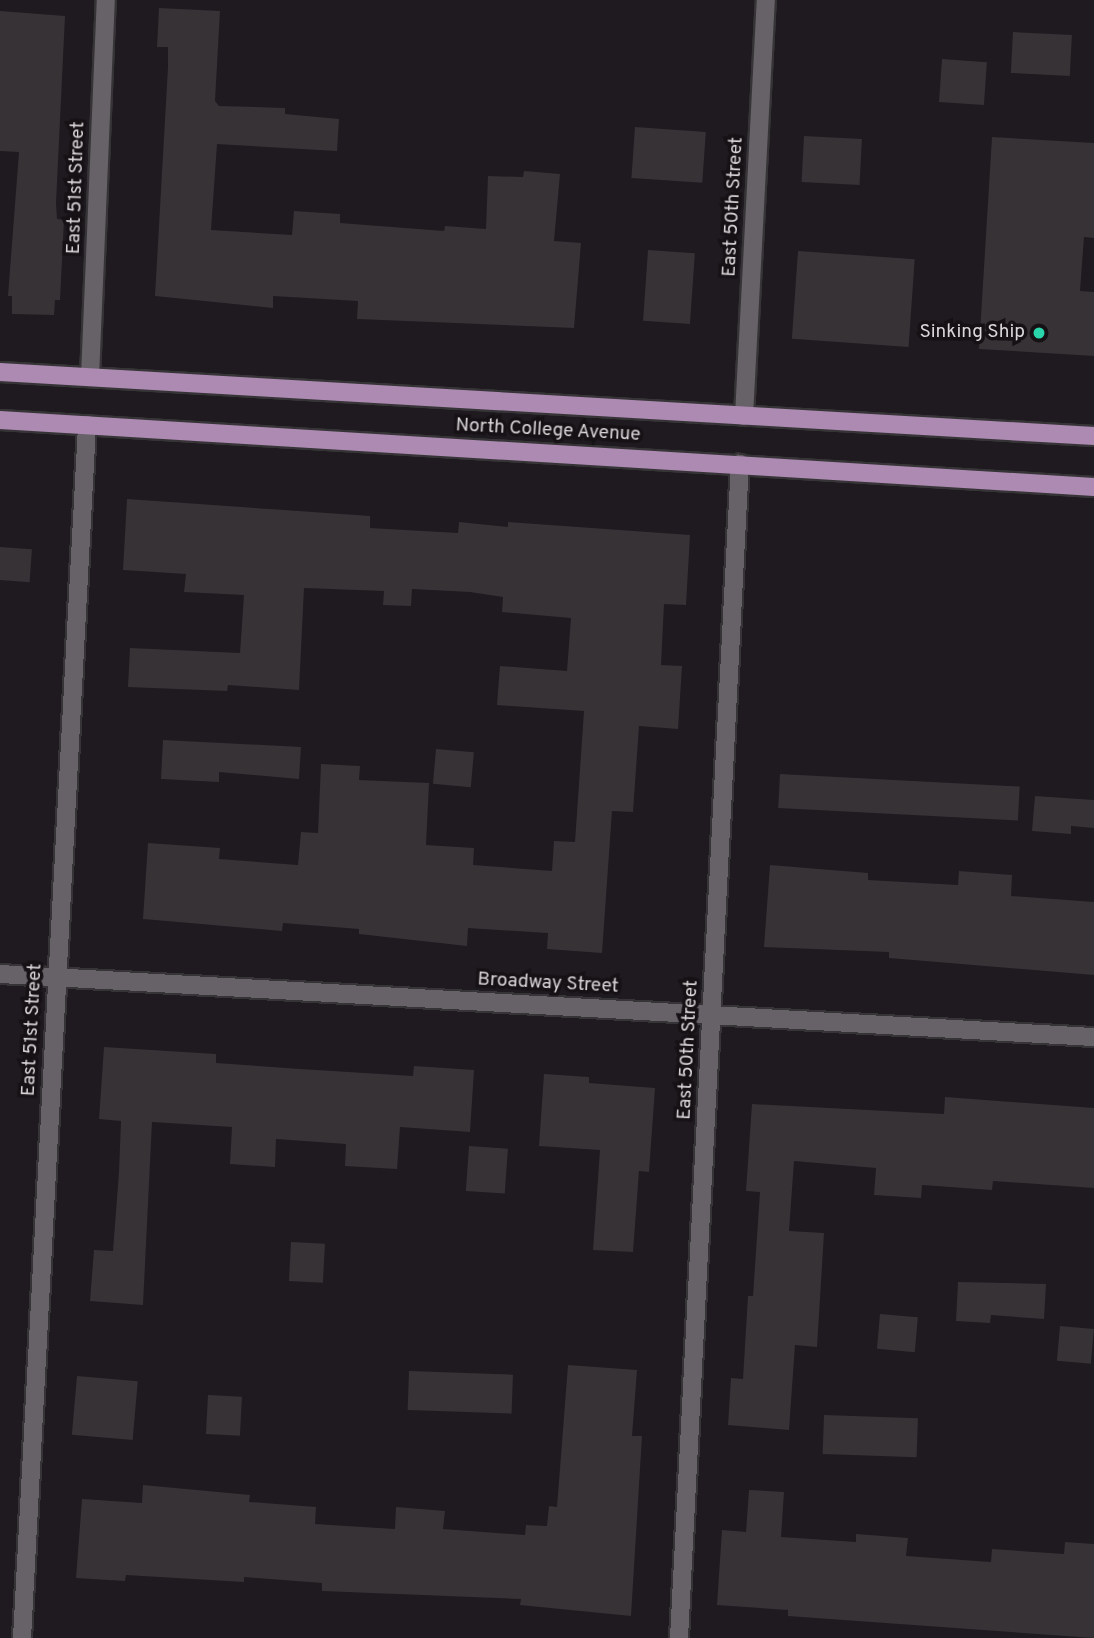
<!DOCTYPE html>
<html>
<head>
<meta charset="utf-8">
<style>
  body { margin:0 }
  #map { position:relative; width:1094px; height:1638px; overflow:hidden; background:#1e1a1f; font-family:Overpass,sans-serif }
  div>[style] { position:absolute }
  .building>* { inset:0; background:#363236; transform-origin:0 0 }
  .roads { filter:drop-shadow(2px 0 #363436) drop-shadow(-2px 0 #363436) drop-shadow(0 2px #363436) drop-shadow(0 -2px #363436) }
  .minor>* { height:18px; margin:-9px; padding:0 9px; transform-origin:9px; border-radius:9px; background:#676268 }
  .major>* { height:18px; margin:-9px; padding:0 9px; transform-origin:9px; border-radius:9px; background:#ac8ab2 }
  .dots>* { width:19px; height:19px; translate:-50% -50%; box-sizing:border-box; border:4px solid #151115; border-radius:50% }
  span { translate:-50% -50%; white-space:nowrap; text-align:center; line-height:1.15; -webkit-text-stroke:7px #151115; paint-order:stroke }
  .street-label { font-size:19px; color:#dad7da }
  .poi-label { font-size:19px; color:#dad7da }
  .right { translate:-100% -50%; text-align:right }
</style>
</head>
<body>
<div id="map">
  <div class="building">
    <i style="clip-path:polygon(159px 8px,220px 11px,215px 101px,219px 106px,285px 108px,285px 114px,339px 119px,337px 151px,217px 144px,211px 230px,292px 235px,294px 211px,340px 214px,340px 223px,444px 231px,445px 226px,486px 229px,488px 176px,523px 177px,524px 171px,560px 174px,554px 241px,581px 243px,574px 328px,357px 319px,358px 301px,273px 296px,273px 308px,155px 296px,168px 67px,168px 47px,157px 47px)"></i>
    <i style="clip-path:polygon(0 11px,65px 16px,56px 203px,57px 219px,64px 220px,60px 300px,55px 300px,54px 315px,12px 314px,12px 296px,8px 296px,19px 152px,0 151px)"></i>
    <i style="left:1013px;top:32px;width:59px;height:41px;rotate:3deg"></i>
    <i style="left:942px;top:59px;width:45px;height:43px;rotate:4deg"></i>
    <i style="left:635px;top:127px;width:71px;height:51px;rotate:4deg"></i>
    <i style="left:804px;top:136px;width:58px;height:46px;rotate:3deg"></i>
    <i style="clip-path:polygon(992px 137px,1094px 143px,1094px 238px,1084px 237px,1080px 291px,1094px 292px,1094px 356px,979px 349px)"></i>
    <i style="left:648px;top:250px;width:47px;height:71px;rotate:4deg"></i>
    <i style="left:798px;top:251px;width:117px;height:88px;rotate:4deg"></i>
    <i style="clip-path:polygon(127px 499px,370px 516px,370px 528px,458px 533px,459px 522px,508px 527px,508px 522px,690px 535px,686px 605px,664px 604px,661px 665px,682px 666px,678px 729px,639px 726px,633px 812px,612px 811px,602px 953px,547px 949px,548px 933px,468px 928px,467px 946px,359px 934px,359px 929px,283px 923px,282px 931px,143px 919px,148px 843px,220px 848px,219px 859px,298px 865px,301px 832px,318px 833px,321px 764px,360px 766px,359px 780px,429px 783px,426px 845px,474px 848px,473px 865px,552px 871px,554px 841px,575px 842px,584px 711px,497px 705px,500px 666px,567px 671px,571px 618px,502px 612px,503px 597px,470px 592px,412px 589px,411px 606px,383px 605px,384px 591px,304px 588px,299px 690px,228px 685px,227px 691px,128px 687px,130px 648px,240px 653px,244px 595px,184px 592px,186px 574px,123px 570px)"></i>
    <i style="left:0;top:547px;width:32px;height:33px;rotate:4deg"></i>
    <i style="clip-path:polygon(163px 740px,301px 747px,299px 779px,219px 772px,219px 782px,161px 779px)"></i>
    <i style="left:436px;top:749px;width:38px;height:35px;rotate:5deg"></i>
    <i style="left:780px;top:774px;width:240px;height:34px;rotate:3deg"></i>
    <i style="clip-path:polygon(1035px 796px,1094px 800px,1094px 828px,1071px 826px,1071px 834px,1032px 831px)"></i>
    <i style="clip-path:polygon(770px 865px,868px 873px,868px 880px,958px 885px,959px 871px,1012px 875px,1011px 896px,1094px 902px,1094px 975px,889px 958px,889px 952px,764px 947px)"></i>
    <i style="clip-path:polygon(104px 1047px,216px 1054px,216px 1063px,300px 1069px,413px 1076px,414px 1066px,474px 1070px,470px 1132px,400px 1127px,397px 1169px,345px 1166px,346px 1144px,276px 1139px,275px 1167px,230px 1164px,232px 1127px,152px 1122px,143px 1305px,90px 1301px,94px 1250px,113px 1251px,119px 1172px,121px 1121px,99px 1119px)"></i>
    <i style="clip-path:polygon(544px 1074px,589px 1077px,589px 1083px,655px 1088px,649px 1172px,639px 1171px,633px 1252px,593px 1250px,600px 1150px,539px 1146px)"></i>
    <i style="clip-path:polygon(945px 1097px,1094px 1108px,1094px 1188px,993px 1181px,992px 1190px,922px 1185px,921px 1198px,874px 1195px,876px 1168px,794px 1161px,789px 1231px,824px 1233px,817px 1347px,795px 1345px,789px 1430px,728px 1425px,731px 1378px,743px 1379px,748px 1296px,753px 1296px,760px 1192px,746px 1191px,752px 1104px,944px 1114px)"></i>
    <i style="left:469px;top:1146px;width:39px;height:45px;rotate:4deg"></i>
    <i style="left:291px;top:1242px;width:34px;height:39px;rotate:3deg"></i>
    <i style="clip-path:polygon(958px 1282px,1046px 1284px,1044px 1319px,991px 1315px,990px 1323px,956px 1321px)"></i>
    <i style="left:880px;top:1314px;width:38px;height:35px;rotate:5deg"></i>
    <i style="left:1060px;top:1326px;width:34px;height:35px;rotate:5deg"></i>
    <i style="clip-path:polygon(568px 1365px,637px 1370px,632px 1436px,642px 1436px,631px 1616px,520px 1605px,521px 1599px,322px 1591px,322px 1583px,244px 1577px,244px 1582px,126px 1575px,125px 1581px,76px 1578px,82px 1499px,142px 1503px,143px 1485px,250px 1495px,249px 1502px,316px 1507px,315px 1524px,395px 1529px,396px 1507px,445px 1511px,443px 1529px,525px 1535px,526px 1525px,547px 1526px,549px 1506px,557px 1507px)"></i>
    <i style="left:409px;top:1371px;width:104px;height:39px;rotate:2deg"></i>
    <i style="left:77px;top:1376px;width:61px;height:59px;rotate:5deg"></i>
    <i style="left:208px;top:1395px;width:34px;height:39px;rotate:3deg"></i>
    <i style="left:824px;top:1415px;width:94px;height:39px;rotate:2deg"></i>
    <i style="clip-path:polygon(749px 1490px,784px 1492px,781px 1537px,856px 1542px,856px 1534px,908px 1538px,906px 1556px,991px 1562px,992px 1549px,1064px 1554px,1065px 1542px,1094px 1544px,1094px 1638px,788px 1616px,788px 1610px,717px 1605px,722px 1530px,746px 1532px)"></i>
  </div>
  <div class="roads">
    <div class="minor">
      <i style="left:90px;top:377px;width:377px;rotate:-87.6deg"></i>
      <i style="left:744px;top:416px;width:417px;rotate:-87deg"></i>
      <i style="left:0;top:974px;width:1096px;rotate:3.3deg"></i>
      <i style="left:22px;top:1638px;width:1215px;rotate:-86.93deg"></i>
      <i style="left:679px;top:1638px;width:1176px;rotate:-87.03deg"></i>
    </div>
    <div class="major">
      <i style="left:0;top:372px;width:1096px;rotate:3.35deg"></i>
      <i style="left:0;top:420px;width:1096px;rotate:3.5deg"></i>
    </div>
  </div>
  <div class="dots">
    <i style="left:1039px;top:333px;background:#2bd5ac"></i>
  </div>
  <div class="street-label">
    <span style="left:77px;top:188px;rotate:-88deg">East 51st Street</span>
    <span style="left:734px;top:207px;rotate:-87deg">East 50th Street</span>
    <span style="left:548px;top:431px;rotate:3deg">North College Avenue</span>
    <span style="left:548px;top:984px;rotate:3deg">Broadway Street</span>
    <span style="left:33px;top:1030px;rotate:-87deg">East 51st Street</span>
    <span style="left:689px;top:1050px;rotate:-87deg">East 50th Street</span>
  </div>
  <div class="poi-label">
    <span class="right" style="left:1025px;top:333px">Sinking Ship</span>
  </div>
</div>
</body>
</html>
